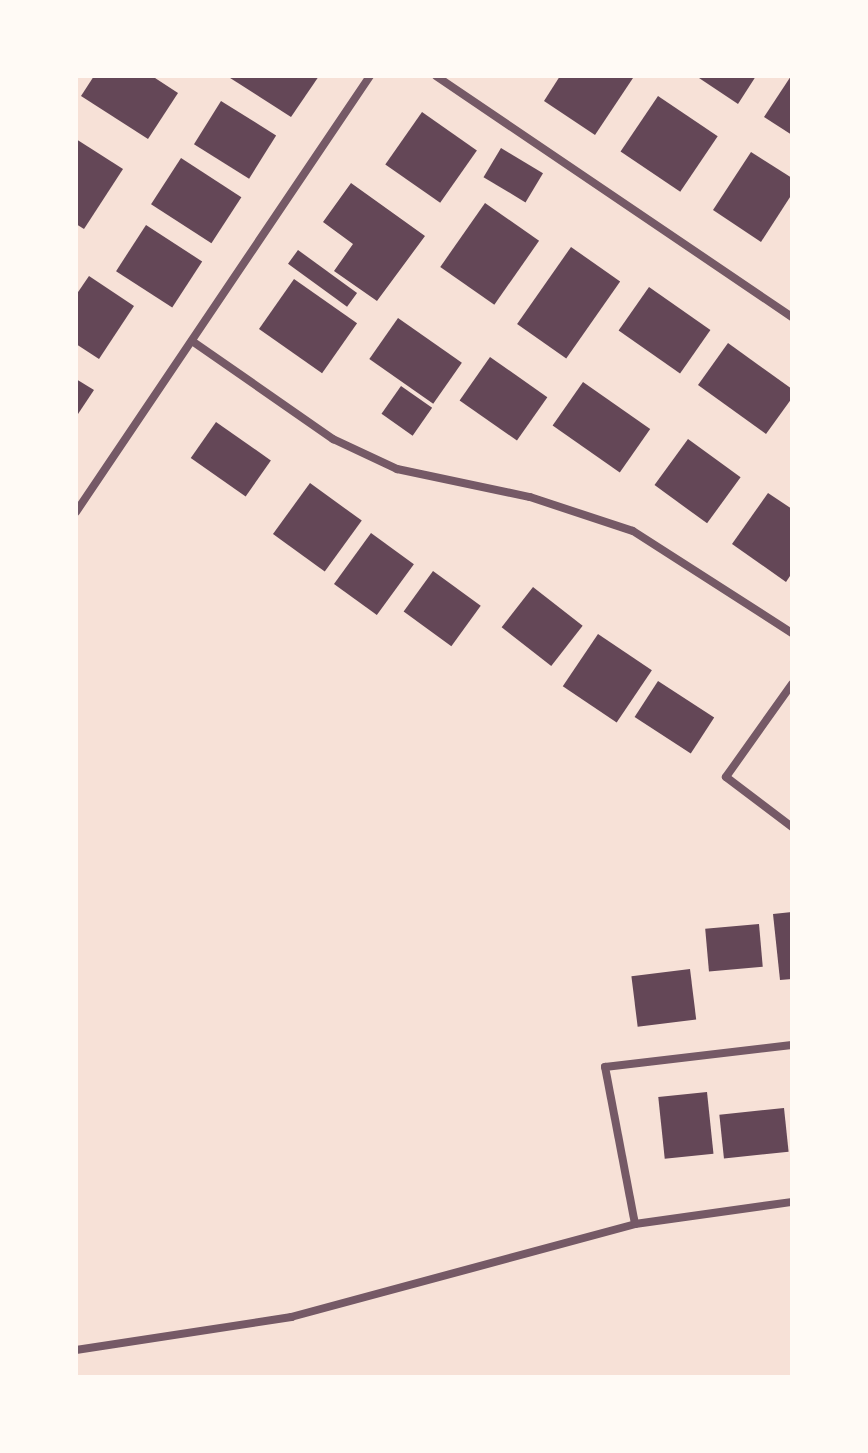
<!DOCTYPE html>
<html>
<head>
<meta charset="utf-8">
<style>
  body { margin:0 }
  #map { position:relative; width:868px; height:1453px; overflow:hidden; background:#f7e1d7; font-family:Lato,sans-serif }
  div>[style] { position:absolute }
  .building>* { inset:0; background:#644757; transform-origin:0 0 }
  .minor>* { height:8px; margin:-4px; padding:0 4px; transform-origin:4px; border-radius:4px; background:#755966 }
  span { translate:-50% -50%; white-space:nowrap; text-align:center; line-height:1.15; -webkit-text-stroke:7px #fffaf5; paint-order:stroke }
  .frame { position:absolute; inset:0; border:78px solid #fffaf5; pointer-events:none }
</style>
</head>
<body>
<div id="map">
  <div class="building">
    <i style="clip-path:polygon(94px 76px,152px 76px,178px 93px,148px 139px,81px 96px)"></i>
    <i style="clip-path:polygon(227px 76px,319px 76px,291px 117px)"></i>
    <i style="clip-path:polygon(560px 76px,629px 76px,633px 78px,595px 135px,544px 101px)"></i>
    <i style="clip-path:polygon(696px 76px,756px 76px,738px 104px)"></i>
    <i style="clip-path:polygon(791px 76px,792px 76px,792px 135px,764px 117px)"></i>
    <i style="left:658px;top:96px;width:72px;height:67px;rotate:34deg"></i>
    <i style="left:221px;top:101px;width:65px;height:51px;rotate:32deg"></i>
    <i style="left:422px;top:112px;width:67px;height:64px;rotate:35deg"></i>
    <i style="clip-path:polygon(76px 139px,123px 169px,84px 229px,76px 224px)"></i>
    <i style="left:501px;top:148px;width:49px;height:34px;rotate:31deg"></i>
    <i style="clip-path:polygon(751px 152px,792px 178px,792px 194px,761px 242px,713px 210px)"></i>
    <i style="left:181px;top:158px;width:72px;height:55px;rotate:33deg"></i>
    <i style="clip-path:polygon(351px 183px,425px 236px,377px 301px,334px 271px,353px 244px,323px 222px)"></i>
    <i style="left:485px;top:203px;width:66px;height:78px;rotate:35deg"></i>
    <i style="left:146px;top:225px;width:67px;height:55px;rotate:33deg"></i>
    <i style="left:571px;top:247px;width:60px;height:94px;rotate:35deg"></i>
    <i style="left:298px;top:250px;width:73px;height:17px;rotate:36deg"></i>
    <i style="clip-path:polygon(89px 276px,134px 306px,99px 359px,76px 344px,76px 295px)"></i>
    <i style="left:294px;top:279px;width:77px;height:61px;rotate:35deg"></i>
    <i style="left:649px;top:287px;width:75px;height:53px;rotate:35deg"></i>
    <i style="left:398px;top:318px;width:78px;height:50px;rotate:35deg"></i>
    <i style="clip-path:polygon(728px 343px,792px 389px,792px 398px,766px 434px,698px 385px)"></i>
    <i style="left:490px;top:357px;width:70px;height:53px;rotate:35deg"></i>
    <i style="clip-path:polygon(76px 379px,94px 390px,76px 417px)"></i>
    <i style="left:583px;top:382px;width:82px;height:53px;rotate:35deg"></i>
    <i style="left:401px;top:386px;width:38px;height:34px;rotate:35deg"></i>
    <i style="left:216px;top:422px;width:67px;height:44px;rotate:35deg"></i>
    <i style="left:688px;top:439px;width:65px;height:57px;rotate:36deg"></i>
    <i style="left:310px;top:483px;width:64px;height:63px;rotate:36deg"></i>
    <i style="clip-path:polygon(768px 493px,792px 509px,792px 573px,786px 582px,732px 544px)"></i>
    <i style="left:371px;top:533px;width:53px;height:63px;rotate:36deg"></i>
    <i style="left:433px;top:571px;width:59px;height:50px;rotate:36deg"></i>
    <i style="left:533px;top:587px;width:63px;height:51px;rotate:38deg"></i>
    <i style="left:598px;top:634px;width:65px;height:63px;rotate:34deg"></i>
    <i style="left:658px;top:681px;width:67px;height:43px;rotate:33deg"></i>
    <i style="clip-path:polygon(792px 912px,792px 979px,780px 980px,773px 914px)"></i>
    <i style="left:759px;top:924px;width:43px;height:54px;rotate:85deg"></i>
    <i style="left:690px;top:969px;width:51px;height:59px;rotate:83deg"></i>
    <i style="left:707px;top:1092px;width:62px;height:49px;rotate:84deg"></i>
    <i style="left:784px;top:1108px;width:44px;height:65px;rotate:84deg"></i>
  </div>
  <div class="minor">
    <i style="left:436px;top:76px;width:430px;rotate:34.1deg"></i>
    <i style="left:192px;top:341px;width:172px;rotate:34.8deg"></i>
    <i style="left:333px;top:439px;width:71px;rotate:25.1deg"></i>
    <i style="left:397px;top:469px;width:136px;rotate:11.9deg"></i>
    <i style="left:530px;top:497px;width:108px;rotate:18.3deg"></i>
    <i style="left:633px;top:531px;width:189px;rotate:32.7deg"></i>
    <i style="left:76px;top:512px;width:526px;rotate:-56.01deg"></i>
    <i style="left:792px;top:684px;width:114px;rotate:125.4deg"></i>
    <i style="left:726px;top:777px;width:83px;rotate:37.1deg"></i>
    <i style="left:635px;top:1224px;width:160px;rotate:-100.8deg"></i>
    <i style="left:605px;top:1067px;width:188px;rotate:-6.7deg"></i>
    <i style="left:76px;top:1350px;width:218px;rotate:-8.7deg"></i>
    <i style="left:291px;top:1317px;width:356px;rotate:-15.1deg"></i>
    <i style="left:635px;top:1224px;width:159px;rotate:-8deg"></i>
  </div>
  <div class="frame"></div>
</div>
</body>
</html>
